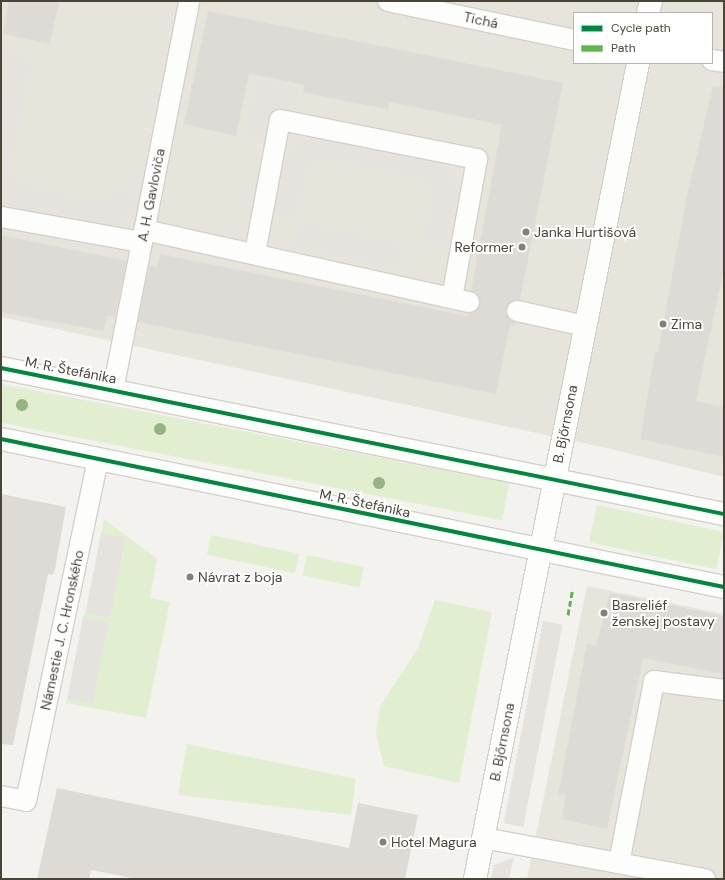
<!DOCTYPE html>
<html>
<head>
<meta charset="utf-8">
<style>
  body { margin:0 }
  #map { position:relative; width:725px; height:880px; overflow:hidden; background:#f4f2ee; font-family:"DM Sans",sans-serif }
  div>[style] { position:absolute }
  .residential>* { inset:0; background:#e7e4dc }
  .green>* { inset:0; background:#e1eecf; transform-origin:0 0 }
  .parking>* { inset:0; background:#e6e3df; transform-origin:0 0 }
  .building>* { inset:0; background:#dedbd6 }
  .roads { filter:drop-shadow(1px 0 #d2d0cb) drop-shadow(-1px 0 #d2d0cb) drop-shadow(0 1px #d2d0cb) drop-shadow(0 -1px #d2d0cb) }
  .service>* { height:20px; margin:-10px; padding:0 10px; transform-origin:10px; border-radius:10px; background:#fdfdfc }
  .minor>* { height:22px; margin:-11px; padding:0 11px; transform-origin:11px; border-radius:11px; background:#fdfdfc }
  .quiet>* { height:3px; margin-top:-1.5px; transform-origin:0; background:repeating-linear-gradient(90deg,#58b947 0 6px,transparent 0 9px) }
  .cycleway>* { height:4px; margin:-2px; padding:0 2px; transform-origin:2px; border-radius:2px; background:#00873e }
  .trees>* { width:12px; height:12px; margin:-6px; border-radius:50%; background:#96b382 }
  .dots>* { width:11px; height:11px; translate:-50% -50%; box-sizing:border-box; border:2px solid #fff; border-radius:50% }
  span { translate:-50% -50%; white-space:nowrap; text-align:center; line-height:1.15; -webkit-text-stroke:4px #fff; paint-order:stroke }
  .street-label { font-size:14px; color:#4b4439 }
  .poi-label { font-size:14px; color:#4b4439 }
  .left { translate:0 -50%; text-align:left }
  .right { translate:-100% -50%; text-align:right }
  .frame { position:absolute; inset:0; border:2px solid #4b4439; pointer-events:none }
  .legend { position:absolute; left:573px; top:12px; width:140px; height:52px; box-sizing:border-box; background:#fff; border:1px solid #b7b4b0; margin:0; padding:5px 7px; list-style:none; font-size:12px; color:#4b4439 }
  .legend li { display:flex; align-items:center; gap:8px; height:20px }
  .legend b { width:20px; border:1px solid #b7b4b0 }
</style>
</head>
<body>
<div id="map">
  <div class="residential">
    <i style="clip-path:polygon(evenodd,1px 1px,724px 1px,724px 477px,611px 449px,1px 317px,1px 1px,574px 13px,712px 13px,712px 63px,574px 63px,574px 13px)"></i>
    <i style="clip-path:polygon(587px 586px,724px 614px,724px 879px,527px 879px)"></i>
  </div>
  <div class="green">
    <i style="left:1px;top:384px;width:518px;height:38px;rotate:11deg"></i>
    <i style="left:597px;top:505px;width:130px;height:38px;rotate:12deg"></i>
    <i style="clip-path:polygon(104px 519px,157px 559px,150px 598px,170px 602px,146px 718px,66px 703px,67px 698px,92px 703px,108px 622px,83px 617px,84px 613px,109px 618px,126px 538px,101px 533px)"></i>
    <i style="left:211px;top:535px;width:90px;height:20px;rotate:12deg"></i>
    <i style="left:307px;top:555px;width:58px;height:21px;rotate:12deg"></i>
    <i style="clip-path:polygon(435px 600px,492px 612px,459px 783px,384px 766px,376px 733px,380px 706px,418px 648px)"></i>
    <i style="clip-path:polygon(187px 744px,356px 779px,351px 815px,178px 795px)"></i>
  </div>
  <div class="parking">
    <i style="clip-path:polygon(6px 55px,33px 61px,11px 163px,14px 176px,30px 187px,100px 201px,119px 188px,139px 202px,131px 214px,115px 223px,95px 223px,11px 207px,1px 199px,1px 78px)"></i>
    <i style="clip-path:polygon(256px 78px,302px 88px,297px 112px,276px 107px,268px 143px,244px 138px)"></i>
    <i style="clip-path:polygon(323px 134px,432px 156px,448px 171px,457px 192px,446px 247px,423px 243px,432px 195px,421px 179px,324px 159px,307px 171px,297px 218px,273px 214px,284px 161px,300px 143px)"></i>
    <i style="left:300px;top:222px;width:108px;height:25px;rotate:12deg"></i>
    <i style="left:101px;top:533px;width:25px;height:82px;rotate:11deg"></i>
    <i style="left:83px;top:617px;width:26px;height:83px;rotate:11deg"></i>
    <i style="left:543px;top:621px;width:20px;height:206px;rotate:11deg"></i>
    <i style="clip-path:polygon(514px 857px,509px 879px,491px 879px,494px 865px)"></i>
  </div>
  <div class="building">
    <i style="clip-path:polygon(9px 1px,59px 1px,50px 44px,3px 34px)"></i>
    <i style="clip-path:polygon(208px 11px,563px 83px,520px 300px,513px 300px,506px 308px,509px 319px,515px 322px,514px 326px,510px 325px,496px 394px,138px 322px,149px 265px,157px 267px,160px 254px,467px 316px,480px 304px,477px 294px,471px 291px,502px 125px,389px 102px,388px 109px,345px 101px,303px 92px,304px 85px,249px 73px,236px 136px,184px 124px)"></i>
    <i style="clip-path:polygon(713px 86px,724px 87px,724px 268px,696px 401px,724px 407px,724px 457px,640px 439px,655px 352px,658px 353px,686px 200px)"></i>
    <i style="clip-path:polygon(1px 235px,127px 261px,115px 317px,107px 316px,104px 331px,1px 312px)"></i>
    <i style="clip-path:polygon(1px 494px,66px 507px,55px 569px,53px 575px,48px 574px,13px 745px,1px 744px)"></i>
    <i style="clip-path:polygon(610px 593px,724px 616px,724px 674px,643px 658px,607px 829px,562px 819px,566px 794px,558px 795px,587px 643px,596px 646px)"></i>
    <i style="clip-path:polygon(57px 788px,349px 848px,358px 803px,418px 815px,405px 879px,137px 879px,91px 870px,89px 879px,37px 879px)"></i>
  </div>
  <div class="roads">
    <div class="service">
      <i style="left:388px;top:1px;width:190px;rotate:11.8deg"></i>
      <i style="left:712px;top:60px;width:12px;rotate:9deg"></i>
      <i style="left:1px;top:217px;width:143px;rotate:10.1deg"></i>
      <i style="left:144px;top:230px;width:333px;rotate:12.5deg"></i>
      <i style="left:255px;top:253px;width:135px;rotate:-79.4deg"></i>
      <i style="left:280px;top:120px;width:201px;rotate:11.2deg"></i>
      <i style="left:477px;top:159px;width:141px;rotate:100.2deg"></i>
      <i style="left:517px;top:311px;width:70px;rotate:12.4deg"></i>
      <i style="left:113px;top:390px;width:396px;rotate:-78.9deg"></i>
      <i style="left:1px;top:796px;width:25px;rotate:11deg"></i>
      <i style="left:26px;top:801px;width:349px;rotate:-78.1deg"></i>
      <i style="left:483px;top:838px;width:226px;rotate:10.5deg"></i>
      <i style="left:619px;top:863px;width:185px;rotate:-79.1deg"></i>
      <i style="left:654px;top:681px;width:71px;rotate:7.3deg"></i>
    </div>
    <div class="minor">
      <i style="left:648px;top:13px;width:12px;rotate:-76deg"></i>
      <i style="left:1px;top:368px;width:738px;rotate:11.42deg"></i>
      <i style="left:1px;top:439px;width:738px;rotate:11.57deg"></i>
      <i style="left:475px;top:879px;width:832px;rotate:-78.7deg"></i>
    </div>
  </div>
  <div class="quiet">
    <i style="left:568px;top:615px;width:27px;rotate:-80deg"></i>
  </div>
  <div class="cycleway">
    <i style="left:1px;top:368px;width:738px;rotate:11.42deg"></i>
    <i style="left:1px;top:439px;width:738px;rotate:11.57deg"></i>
  </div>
  <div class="trees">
    <i style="left:22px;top:405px"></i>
    <i style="left:160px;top:429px"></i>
    <i style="left:379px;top:483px"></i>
  </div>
  <div class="dots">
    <i style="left:526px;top:232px;background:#868178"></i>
    <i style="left:522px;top:247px;background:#868178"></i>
    <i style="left:663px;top:324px;background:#868178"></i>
    <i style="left:190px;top:577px;background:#868178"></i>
    <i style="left:604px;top:613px;background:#868178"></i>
    <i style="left:383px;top:842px;background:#868178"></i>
  </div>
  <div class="street-label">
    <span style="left:481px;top:20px;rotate:12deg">Tichá</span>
    <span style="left:151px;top:195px;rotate:-79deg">A. H. Gavloviča</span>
    <span style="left:71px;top:370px;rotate:11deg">M. R. Štefánika</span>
    <span style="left:565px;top:424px;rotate:-79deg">B. Bjőrnsona</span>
    <span style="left:365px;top:503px;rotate:12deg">M. R. Štefánika</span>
    <span style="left:62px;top:630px;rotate:-78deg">Námestie J. C. Hronského</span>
    <span style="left:502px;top:742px;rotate:-79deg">B. Bjőrnsona</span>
  </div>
  <div class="poi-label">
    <span class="left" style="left:534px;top:232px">Janka Hurtišová</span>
    <span class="right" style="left:514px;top:247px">Reformer</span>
    <span class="left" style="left:671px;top:324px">Zima</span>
    <span class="left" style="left:198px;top:577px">Návrat z boja</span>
    <span class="left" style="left:612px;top:613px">Basreliéf<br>ženskej postavy</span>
    <span class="left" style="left:391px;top:842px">Hotel Magura</span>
  </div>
  <div class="frame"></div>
  <ul class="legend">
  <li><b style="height:5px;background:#00873e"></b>Cycle path</li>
  <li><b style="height:5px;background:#58b947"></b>Path</li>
  </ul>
</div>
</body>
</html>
